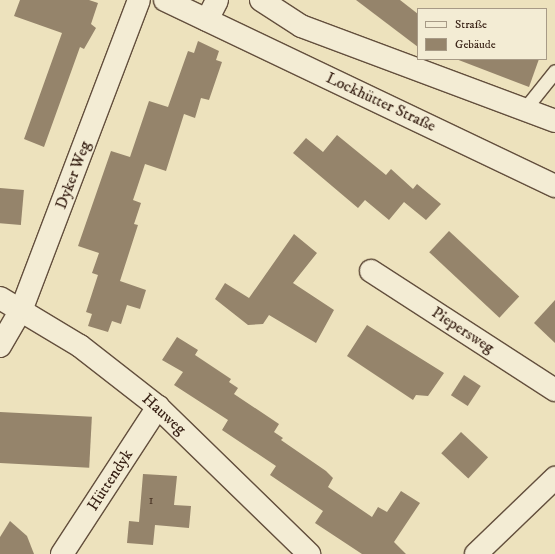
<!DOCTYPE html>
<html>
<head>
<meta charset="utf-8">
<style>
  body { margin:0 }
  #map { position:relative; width:555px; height:554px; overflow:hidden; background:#ede2bd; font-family:"IM FELL DW Pica",serif }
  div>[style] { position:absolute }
  .building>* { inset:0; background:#95846b; transform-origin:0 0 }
  .roads { filter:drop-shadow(1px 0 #634f3d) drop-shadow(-1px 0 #634f3d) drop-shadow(0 1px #634f3d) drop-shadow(0 -1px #634f3d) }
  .service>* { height:13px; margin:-6.5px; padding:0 6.5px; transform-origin:6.5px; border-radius:6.5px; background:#f3ecd4 }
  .minor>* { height:22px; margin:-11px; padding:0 11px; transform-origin:11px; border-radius:11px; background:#f3ecd4 }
  .tertiary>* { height:22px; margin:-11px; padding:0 11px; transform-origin:11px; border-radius:11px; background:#f3ecd4 }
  span { translate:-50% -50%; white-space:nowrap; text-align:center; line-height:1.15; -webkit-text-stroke:3px #f3ecd4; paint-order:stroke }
  .number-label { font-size:14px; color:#4d3828 }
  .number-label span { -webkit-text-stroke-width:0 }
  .street-label { font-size:16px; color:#351e12 }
  .legend { position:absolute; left:417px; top:8px; width:130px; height:52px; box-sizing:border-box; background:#f3ecd4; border:1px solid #a79a86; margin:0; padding:5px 7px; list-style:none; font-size:12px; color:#351e12 }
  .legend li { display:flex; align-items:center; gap:8px; height:20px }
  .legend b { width:20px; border:1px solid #a79a86 }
</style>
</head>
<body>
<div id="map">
  <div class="building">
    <i style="clip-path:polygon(20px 0,89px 0,98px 3px,91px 24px,96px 28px,84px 49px,80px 47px,44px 147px,24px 139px,62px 33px,14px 16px)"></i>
    <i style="clip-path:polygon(356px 0,400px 0,418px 14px,418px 47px)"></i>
    <i style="clip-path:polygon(198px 41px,219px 51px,216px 60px,222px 62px,209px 100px,201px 98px,195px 118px,184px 114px,166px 171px,145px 164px,133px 200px,141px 203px,134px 224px,138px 225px,120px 281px,146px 290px,140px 309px,127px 305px,121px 324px,112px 321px,108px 332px,88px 326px,92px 314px,86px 312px,98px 275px,92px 273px,99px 253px,78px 246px,111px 151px,130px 157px,149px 101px,168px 107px,188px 51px,194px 53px)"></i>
    <i style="clip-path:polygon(456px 59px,539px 59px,529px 87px)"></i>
    <i style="clip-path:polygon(337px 135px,386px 175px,391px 169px,413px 189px,417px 184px,441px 204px,426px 220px,404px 202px,389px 220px,365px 200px,358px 208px,293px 153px,306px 138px,323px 152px)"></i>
    <i style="left:0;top:188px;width:24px;height:35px;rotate:5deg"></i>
    <i style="left:449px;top:231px;width:96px;height:29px;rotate:43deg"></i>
    <i style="clip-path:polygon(294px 234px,317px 253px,293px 283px,334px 310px,316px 343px,269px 315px,263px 324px,248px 325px,215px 299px,225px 283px,249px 298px)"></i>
    <i style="clip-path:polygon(555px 300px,555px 343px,534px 323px)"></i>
    <i style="clip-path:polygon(367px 325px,444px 373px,428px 396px,416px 395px,413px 400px,347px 356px)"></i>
    <i style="clip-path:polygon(177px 337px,198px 350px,195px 355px,231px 379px,229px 382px,238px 388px,234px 394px,279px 424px,274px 432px,283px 438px,281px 440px,326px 471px,333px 478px,328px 487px,372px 517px,378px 507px,387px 512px,401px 491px,420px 503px,394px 542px,406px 554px,362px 554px,315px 523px,323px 511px,270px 475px,276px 466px,222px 430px,228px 420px,174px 385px,183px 372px,162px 360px)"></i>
    <i style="left:464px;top:375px;width:20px;height:24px;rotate:33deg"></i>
    <i style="left:0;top:412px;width:92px;height:51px;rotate:3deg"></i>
    <i style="left:461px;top:432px;width:37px;height:29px;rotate:43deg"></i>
    <i style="clip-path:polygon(143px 474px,177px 476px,174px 505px,191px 506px,189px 528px,155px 525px,153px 545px,127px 543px,129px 521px,139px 522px)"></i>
    <i style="clip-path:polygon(10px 521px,27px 536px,34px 554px,0 554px,0 537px)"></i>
  </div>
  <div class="roads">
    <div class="service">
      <i style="left:523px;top:111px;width:51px;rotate:-51.3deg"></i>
    </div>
    <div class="minor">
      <i style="left:261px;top:0;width:48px;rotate:33deg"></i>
      <i style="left:301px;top:26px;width:271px;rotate:20.5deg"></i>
      <i style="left:207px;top:20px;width:22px;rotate:-63deg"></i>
      <i style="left:371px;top:271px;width:219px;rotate:32.9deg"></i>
      <i style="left:0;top:298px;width:93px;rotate:31deg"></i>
      <i style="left:80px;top:346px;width:99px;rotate:38deg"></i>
      <i style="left:158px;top:407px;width:211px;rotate:44.2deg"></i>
      <i style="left:0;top:346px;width:44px;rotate:-59.9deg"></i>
      <i style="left:22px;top:308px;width:329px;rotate:-69.2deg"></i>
      <i style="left:62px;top:554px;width:176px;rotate:-56.9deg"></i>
      <i style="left:476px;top:554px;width:110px;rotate:-43.9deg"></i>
    </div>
    <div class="tertiary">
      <i style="left:165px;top:0;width:432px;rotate:25.5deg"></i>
    </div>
  </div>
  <div class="number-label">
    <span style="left:151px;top:500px">1</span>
  </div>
  <div class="street-label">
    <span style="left:381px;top:102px;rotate:25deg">Lockhütter Straße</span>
    <span style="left:73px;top:175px;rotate:-69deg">Dyker Weg</span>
    <span style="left:463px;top:330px;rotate:33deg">Piepersweg</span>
    <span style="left:164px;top:414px;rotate:42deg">Hauweg</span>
    <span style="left:110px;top:480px;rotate:-57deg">Hüttendyk</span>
  </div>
  <ul class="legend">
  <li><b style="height:5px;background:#f3ecd4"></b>Straße</li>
  <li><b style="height:11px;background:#95846b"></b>Gebäude</li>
  </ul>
</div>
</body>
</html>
